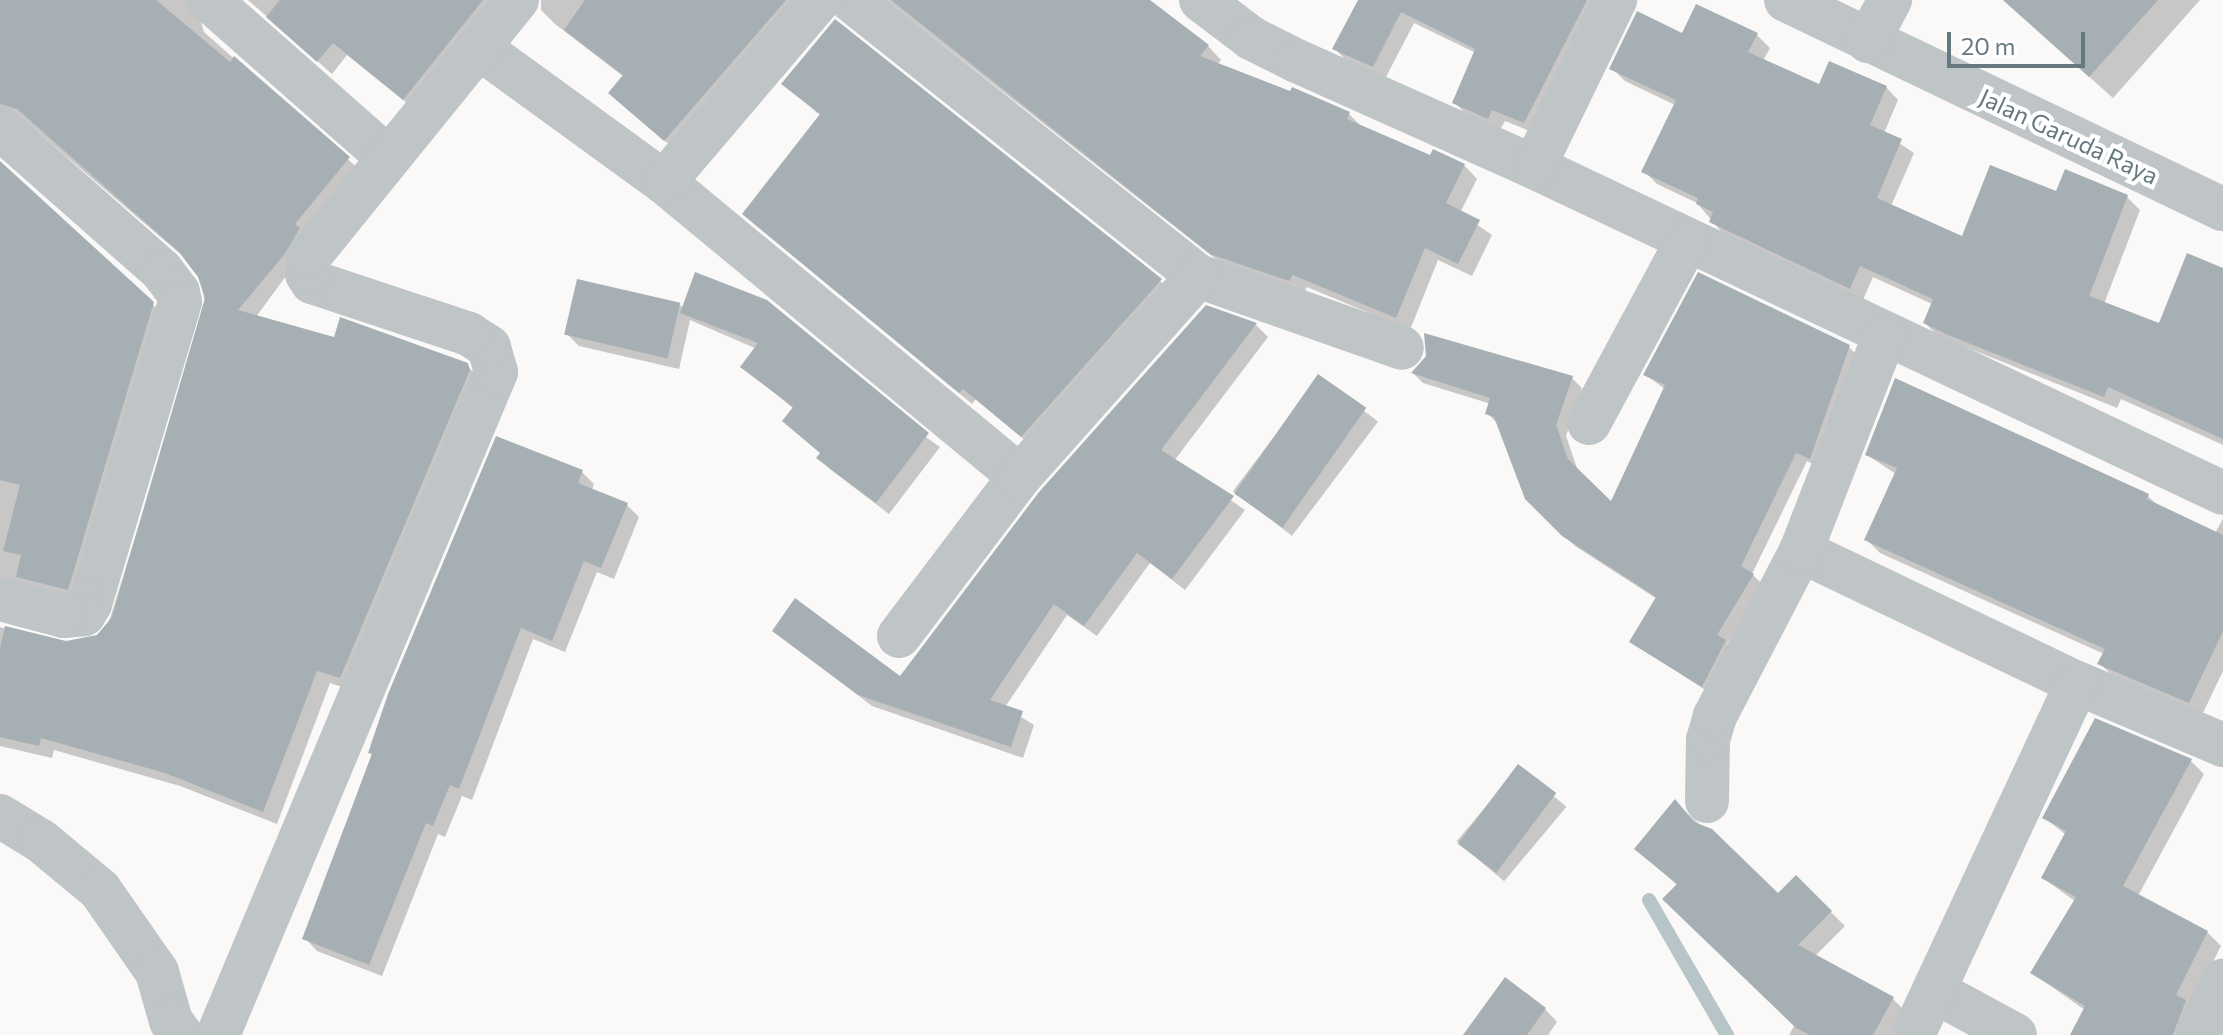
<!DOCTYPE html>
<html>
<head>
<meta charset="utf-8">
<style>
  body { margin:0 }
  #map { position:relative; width:2223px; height:1035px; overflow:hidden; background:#faf9f8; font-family:Commissioner,sans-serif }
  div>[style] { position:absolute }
  .shadow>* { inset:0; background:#0003; transform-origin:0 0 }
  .stream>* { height:14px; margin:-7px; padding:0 7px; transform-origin:7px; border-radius:7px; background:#b8c5c8 }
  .building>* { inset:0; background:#a6b0b4; transform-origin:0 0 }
  .minor>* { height:44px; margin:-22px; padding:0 22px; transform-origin:22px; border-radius:22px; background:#bfc4c7 }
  span { translate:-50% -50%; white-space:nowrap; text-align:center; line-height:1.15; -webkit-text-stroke:8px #fff; paint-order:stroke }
  .street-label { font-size:24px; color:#667880 }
  .scale { position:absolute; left:1947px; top:32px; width:138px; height:36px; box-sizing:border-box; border:4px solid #667880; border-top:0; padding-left:10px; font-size:24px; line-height:28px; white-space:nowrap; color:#667880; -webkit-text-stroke:6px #fff; paint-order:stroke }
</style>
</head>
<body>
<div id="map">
  <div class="shadow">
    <i style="clip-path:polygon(0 0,205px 0,197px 8px,204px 32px,362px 172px,256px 317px,335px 339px,466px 365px,480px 379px,354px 691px,330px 683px,277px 824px,180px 786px,54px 750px,52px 758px,0 746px,0 627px,66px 643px,98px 637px,107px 628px,206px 309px,200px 277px,185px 258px,19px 116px,0 123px)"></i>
    <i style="clip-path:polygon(248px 0,509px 0,417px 111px,347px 55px,332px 74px)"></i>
    <i style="clip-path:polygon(541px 0,811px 0,678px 152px,624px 106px,624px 77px,555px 24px,541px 10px)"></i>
    <i style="clip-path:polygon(886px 0,1147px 0,1208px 46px,1221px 60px,1217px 65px,1349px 114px,1363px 128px,1431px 157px,1464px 165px,1477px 179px,1460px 213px,1492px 235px,1472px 276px,1438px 260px,1410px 330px,1307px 287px,1303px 294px,1226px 267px)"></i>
    <i style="clip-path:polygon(1360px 0,1606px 0,1537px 134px,1505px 121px,1500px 130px,1467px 115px,1455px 103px,1476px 53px,1414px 23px,1385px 79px,1347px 61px,1335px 49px)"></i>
    <i style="clip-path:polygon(2003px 0,2200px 0,2113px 98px)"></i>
    <i style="clip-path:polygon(1757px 35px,1770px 48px,1763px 61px,1820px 87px,1886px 87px,1898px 100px,1884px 133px,1914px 153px,1891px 206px,1963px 239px,2057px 194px,2127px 197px,2140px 210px,2104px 304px,2160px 326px,2223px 270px,2223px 445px,2121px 399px,2117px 408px,1938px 336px,1925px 323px,1932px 304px,1873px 277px,1863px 300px,1724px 235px,1697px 203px,1657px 184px,1644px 171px,1675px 105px,1625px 81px,1612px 68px,1683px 36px)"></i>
    <i style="clip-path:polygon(783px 84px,1160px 281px,1173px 293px,1034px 448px,976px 399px,972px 404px,757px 226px,821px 116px)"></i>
    <i style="clip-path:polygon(0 164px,166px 317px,81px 603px,0 595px)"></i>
    <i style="clip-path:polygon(696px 275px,940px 447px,889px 514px,831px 470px,819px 458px,822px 454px,784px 421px,794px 409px,743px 367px,757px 349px,690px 320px,679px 369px,579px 346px,566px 333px,679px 304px,684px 309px)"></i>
    <i style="clip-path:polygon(1206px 308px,1256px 325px,1268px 337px,1174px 461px,1245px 510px,1185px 590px,1150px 563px,1097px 636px,1067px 615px,1005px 707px,1034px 725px,1023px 758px,872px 706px,774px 631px,901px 679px)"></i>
    <i style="clip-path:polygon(1849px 347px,1859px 357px,1820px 468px,1807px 461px,1752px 574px,1763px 585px,1727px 644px,1735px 652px,1713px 695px,1631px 642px,1657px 599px,1575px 546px,1527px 498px,1497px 423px,1487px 413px,1491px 404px,1423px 383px,1413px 373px,1572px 378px,1582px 388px,1566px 436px,1578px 471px,1612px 504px,1665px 389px,1646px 375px)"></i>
    <i style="left:1319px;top:377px;width:74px;height:143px;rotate:37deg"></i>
    <i style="clip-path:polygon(1867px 455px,2148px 496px,2159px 507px,2215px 533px,2223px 519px,2223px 671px,2202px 715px,2113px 676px,2100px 664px,2104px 654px,1880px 553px,1867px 540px,1896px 474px)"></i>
    <i style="clip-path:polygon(582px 472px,594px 484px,592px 490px,626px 504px,639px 517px,614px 579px,597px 572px,565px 652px,533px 639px,472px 800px,462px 796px,445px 837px,438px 834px,382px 976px,317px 951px,305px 938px,393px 695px)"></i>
    <i style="clip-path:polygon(2191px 761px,2204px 774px,2138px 896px,2207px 932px,2221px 946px,2190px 1007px,2190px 1035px,2073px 1035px,2085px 1010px,2032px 973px,2076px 902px,2043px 878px,2066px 835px,2044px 817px)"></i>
    <i style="left:1519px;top:767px;width:62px;height:97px;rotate:40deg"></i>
    <i style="clip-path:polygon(1675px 802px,1778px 895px,1796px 878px,1845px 926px,1815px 956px,1893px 999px,1907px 1013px,1895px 1035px,1789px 1035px,1795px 1024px,1678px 886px,1637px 849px)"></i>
    <i style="clip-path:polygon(1545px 1009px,1557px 1022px,1548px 1035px,1465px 1035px)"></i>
  </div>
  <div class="stream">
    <i style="left:1649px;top:900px;width:156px;rotate:60deg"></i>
  </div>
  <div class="building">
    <i style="clip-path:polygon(0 0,156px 0,230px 62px,234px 56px,350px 157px,295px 224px,300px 228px,284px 255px,238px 310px,334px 337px,340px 317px,468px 363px,470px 370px,340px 678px,317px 671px,263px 812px,165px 773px,41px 738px,39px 746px,0 737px,0 649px,5px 626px,66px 641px,97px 635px,112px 617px,205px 298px,198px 277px,179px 252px,17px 109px,0 104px)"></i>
    <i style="clip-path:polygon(280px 0,483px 0,403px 100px,333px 43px,317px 62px,266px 17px)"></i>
    <i style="clip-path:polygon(585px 0,786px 0,664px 141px,608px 93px,623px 75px,564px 30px)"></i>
    <i style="clip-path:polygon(891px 0,1150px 0,1209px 45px,1200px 56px,1290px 91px,1292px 87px,1350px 112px,1347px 119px,1430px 155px,1433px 149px,1465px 164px,1446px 203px,1480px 220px,1458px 264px,1425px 248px,1396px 318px,1293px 275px,1289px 281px,1210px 254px)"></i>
    <i style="clip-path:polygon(1358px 0,1587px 0,1524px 123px,1492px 110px,1488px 119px,1452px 103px,1475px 49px,1401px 12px,1373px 67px,1332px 49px)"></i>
    <i style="clip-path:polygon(2003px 0,2158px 0,2089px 77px)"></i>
    <i style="clip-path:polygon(1696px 4px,1758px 33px,1748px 52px,1819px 84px,1829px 61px,1887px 86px,1870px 125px,1902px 139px,1877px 198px,1962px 236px,1990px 165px,2056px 191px,2065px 169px,2128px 195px,2089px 296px,2159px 323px,2187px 253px,2223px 268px,2223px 439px,2108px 387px,2104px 397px,1948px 335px,1923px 323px,1933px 299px,1860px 266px,1850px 289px,1709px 222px,1713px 212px,1696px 204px,1698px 198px,1641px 172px,1676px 100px,1609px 69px,1637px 11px,1682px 33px)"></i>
    <i style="clip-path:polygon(835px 19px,1162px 279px,1021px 437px,963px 389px,959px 393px,742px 214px,820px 114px,781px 84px)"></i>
    <i style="clip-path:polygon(0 161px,154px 302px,68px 590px,16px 577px,21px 555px,3px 551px,20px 485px,0 480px)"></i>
    <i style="clip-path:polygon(695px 272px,767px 300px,929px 433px,876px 503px,816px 458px,820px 453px,782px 421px,793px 407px,740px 367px,758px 343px,680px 313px)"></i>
    <i style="clip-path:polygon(1698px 272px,1850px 345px,1810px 459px,1796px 453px,1741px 566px,1754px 574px,1717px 635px,1726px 640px,1702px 687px,1629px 642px,1656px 597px,1562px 536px,1525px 499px,1494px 417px,1485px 414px,1490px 398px,1411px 373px,1426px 356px,1424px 333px,1573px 376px,1556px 425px,1568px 459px,1611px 501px,1665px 385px,1643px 375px)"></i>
    <i style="left:577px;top:279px;width:106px;height:57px;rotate:13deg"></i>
    <i style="clip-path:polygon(1206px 305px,1257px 323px,1161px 450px,1234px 496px,1172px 579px,1137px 553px,1084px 626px,1054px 604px,990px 700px,1023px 711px,1011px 747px,858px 695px,772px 631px,795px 598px,900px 676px,1039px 492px)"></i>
    <i style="left:1318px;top:374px;width:59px;height:146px;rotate:35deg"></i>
    <i style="clip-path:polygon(1895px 378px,2149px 494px,2147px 499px,2223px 535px,2223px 631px,2189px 703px,2097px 664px,2105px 649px,1864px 540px,1897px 468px,1865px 455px)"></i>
    <i style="clip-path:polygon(496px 436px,583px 470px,578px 483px,628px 503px,601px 568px,584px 561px,552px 641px,521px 628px,459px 789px,450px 785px,433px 826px,426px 823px,369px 965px,302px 939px,372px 754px,368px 753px,388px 694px)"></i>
    <i style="clip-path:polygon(2095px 718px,2192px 759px,2123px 886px,2208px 931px,2176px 995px,2186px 1000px,2173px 1035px,2070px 1035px,2085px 1006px,2030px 973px,2076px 897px,2041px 878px,2066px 831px,2042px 818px)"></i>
    <i style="left:1518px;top:764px;width:48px;height:100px;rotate:37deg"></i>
    <i style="clip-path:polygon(1675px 799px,1694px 822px,1712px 829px,1778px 893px,1796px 875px,1832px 911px,1798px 945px,1894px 997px,1873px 1035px,1810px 1035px,1796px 1028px,1662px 899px,1677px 884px,1634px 849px)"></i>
    <i style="clip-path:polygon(1505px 977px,1546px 1008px,1527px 1035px,1463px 1035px)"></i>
  </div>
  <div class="minor">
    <i style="left:209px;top:0;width:239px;rotate:41.4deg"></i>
    <i style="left:851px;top:0;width:443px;rotate:38.5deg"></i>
    <i style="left:1198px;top:276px;width:216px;rotate:19.4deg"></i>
    <i style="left:1201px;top:0;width:63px;rotate:37.2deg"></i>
    <i style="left:1251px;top:38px;width:51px;rotate:26.6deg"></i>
    <i style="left:1297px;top:61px;width:260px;rotate:24.1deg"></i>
    <i style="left:1534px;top:167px;width:762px;rotate:25.32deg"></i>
    <i style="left:1786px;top:0;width:484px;rotate:25.6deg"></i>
    <i style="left:1868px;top:41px;width:47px;rotate:-61.8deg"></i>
    <i style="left:478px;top:47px;width:230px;rotate:36deg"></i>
    <i style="left:664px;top:182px;width:462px;rotate:39.6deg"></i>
    <i style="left:0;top:128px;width:216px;rotate:41.4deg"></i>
    <i style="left:162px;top:271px;width:26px;rotate:53deg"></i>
    <i style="left:178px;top:292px;width:10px;rotate:79deg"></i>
    <i style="left:180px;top:302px;width:315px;rotate:106.6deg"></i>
    <i style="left:90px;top:604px;width:12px;rotate:121deg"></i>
    <i style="left:84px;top:614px;width:20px;rotate:174deg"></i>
    <i style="left:64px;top:616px;width:66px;rotate:-165.1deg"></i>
    <i style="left:1534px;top:167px;width:186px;rotate:-64.1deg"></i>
    <i style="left:664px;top:182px;width:239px;rotate:-49.6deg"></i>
    <i style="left:1589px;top:423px;width:204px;rotate:-61.7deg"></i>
    <i style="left:1801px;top:551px;width:306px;rotate:25.6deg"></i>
    <i style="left:2077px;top:683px;width:159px;rotate:23deg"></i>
    <i style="left:899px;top:636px;width:201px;rotate:-52.9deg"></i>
    <i style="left:1020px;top:476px;width:268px;rotate:-48.3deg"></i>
    <i style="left:1707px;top:801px;width:61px;rotate:-89.1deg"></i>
    <i style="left:1708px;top:740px;width:25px;rotate:-74deg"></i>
    <i style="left:1715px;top:716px;width:186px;rotate:-62.5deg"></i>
    <i style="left:1801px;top:551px;width:230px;rotate:-68.8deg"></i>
    <i style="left:0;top:816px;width:48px;rotate:31.4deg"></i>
    <i style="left:41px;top:841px;width:77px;rotate:39.7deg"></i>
    <i style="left:100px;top:890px;width:100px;rotate:55.2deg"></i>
    <i style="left:157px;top:972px;width:51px;rotate:74.1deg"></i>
    <i style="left:171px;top:1021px;width:17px;rotate:54deg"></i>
    <i style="left:1934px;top:991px;width:92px;rotate:28.5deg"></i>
    <i style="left:218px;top:1035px;width:719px;rotate:-67.25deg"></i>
    <i style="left:496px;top:372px;width:26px;rotate:-106deg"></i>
    <i style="left:489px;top:347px;width:24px;rotate:-147deg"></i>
    <i style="left:469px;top:334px;width:165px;rotate:-161.7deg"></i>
    <i style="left:312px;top:282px;width:9px;rotate:-122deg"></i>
    <i style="left:307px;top:274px;width:16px;rotate:-86deg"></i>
    <i style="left:308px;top:258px;width:332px;rotate:-51deg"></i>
    <i style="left:1913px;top:1035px;width:388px;rotate:-65deg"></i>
    <i style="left:2198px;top:1035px;width:60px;rotate:-65.2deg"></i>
  </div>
  <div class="street-label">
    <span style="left:2069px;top:136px;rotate:25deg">Jalan Garuda Raya</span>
  </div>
  <div class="scale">20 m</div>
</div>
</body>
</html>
